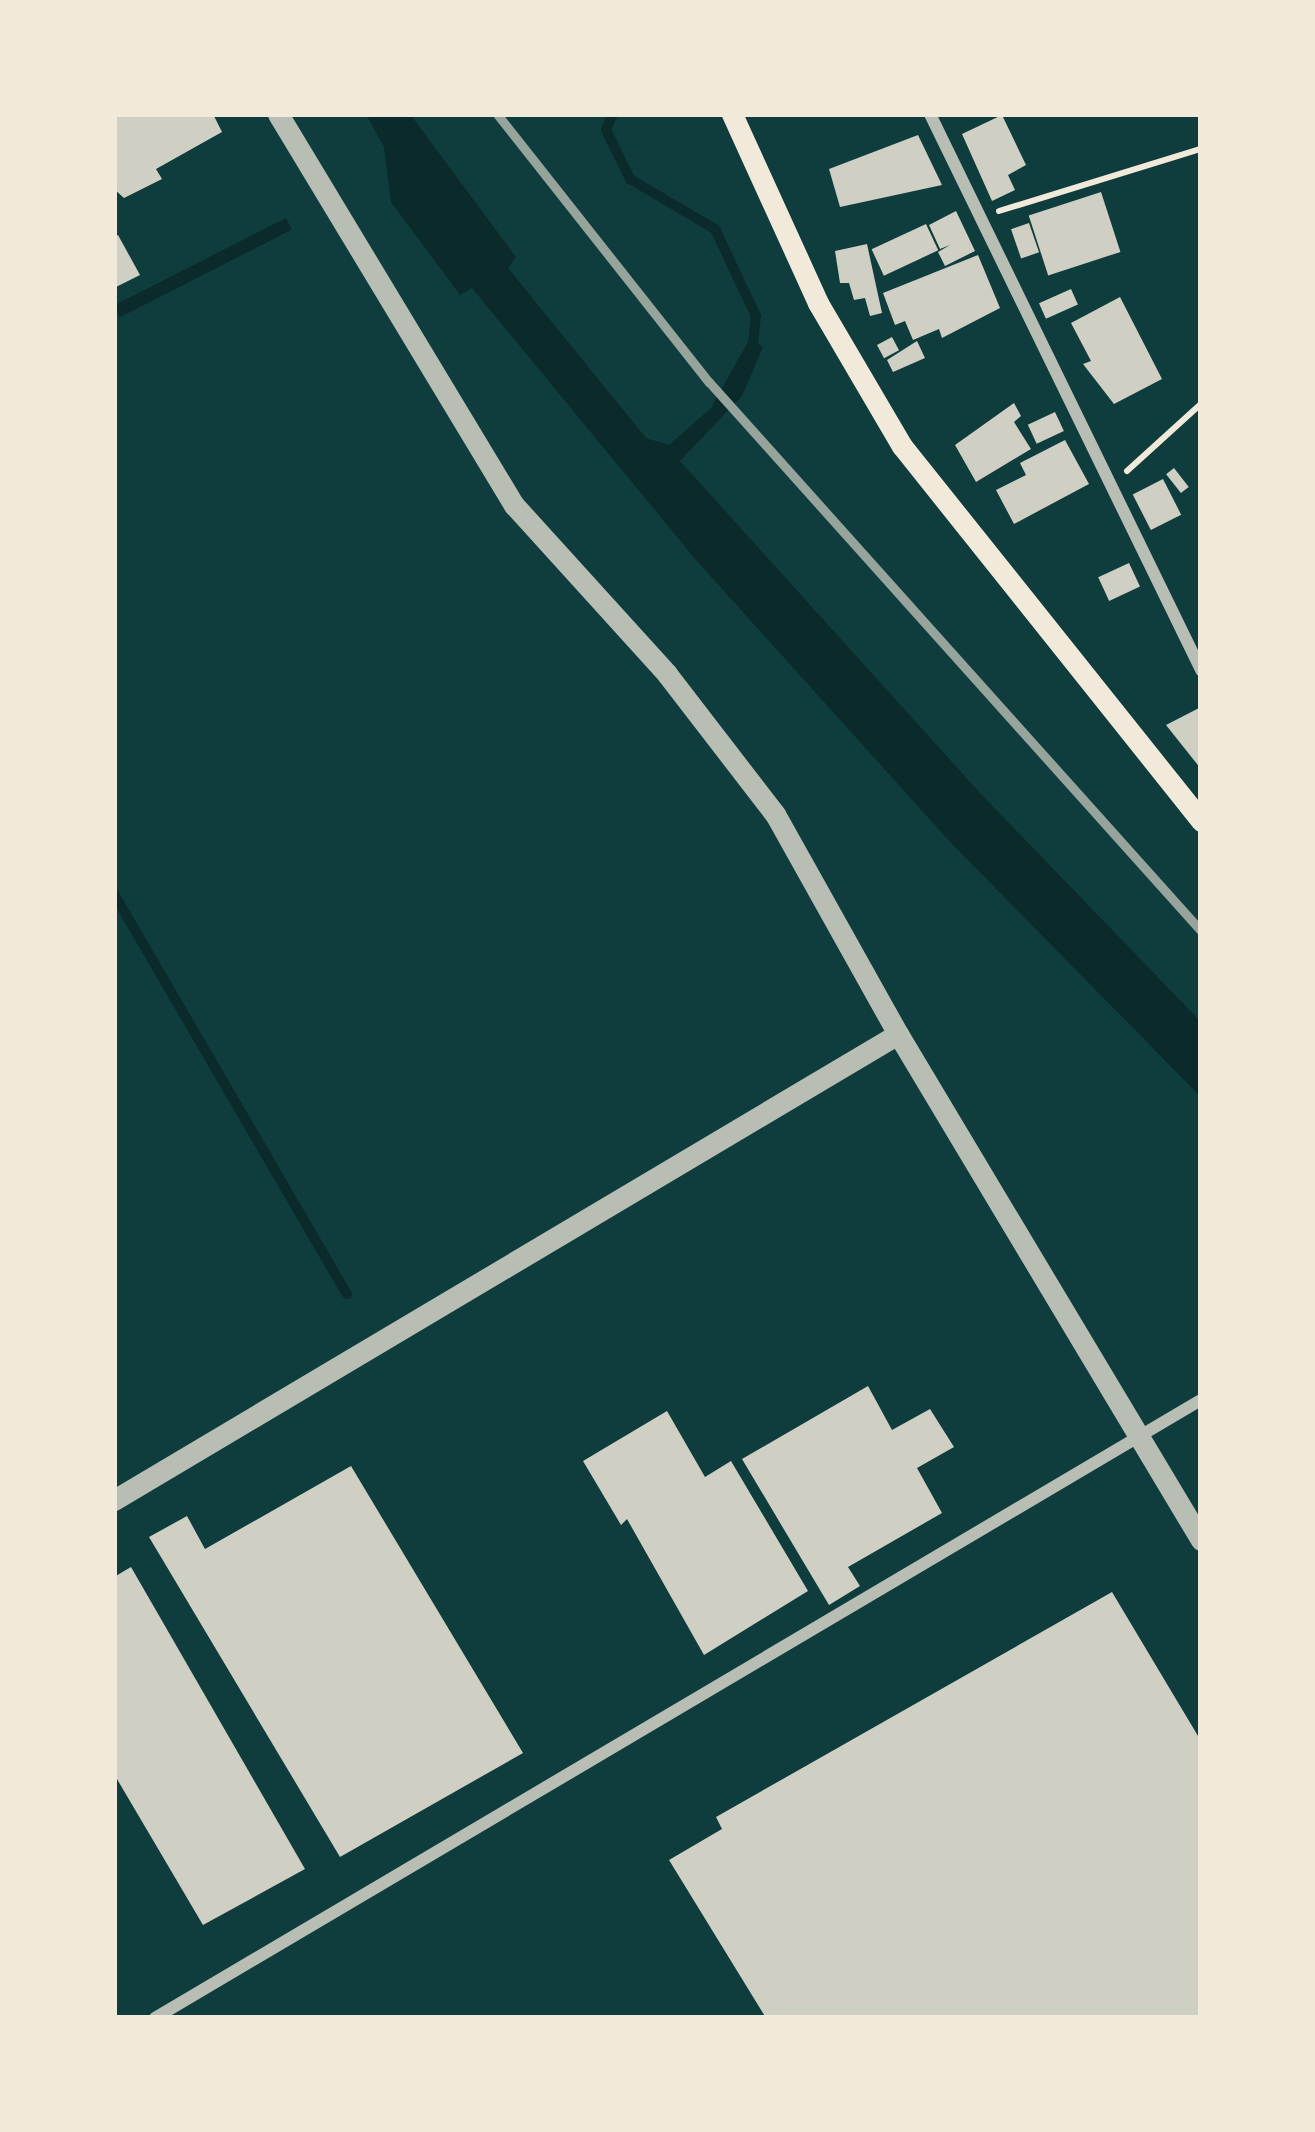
<!DOCTYPE html>
<html>
<head>
<meta charset="utf-8">
<style>
  body { margin:0 }
  #map { position:relative; width:1315px; height:2132px; overflow:hidden; background:#0f3d3e; font-family:Roboto,sans-serif }
  div>[style] { position:absolute }
  .water>* { inset:0; background:#0a2a2b; transform-origin:0 0 }
  .stream>* { height:10px; margin:-5px; padding:0 5px; transform-origin:5px; border-radius:5px; background:#0a2a2b }
  .building>* { inset:0; background:#cfcfc3; transform-origin:0 0 }
  .path>* { height:6px; margin:-3px; padding:0 3px; transform-origin:3px; border-radius:3px; background:#f1e9da }
  .minor>* { height:12px; margin:-6px; padding:0 6px; transform-origin:6px; border-radius:6px; background:#b8beb3 }
  .tertiary>* { height:21px; margin:-10.5px; padding:0 10.5px; transform-origin:10.5px; border-radius:10.5px; background:#b8beb3 }
  .secondary>* { height:21px; margin:-10.5px; padding:0 10.5px; transform-origin:10.5px; border-radius:10.5px; background:#f1e9da }
  .rail>* { height:9px; margin:-4.5px; padding:0 4.5px; transform-origin:4.5px; border-radius:4.5px; background:#97a49c }
  span { translate:-50% -50%; white-space:nowrap; text-align:center; line-height:1.15; -webkit-text-stroke:9px #f1e9da; paint-order:stroke }
  .frame { position:absolute; inset:0; border:117px solid #f1e9da; pointer-events:none }
</style>
</head>
<body>
<div id="map">
  <div class="water">
    <i style="clip-path:polygon(366px 114px,410px 114px,516px 257px,508px 268px,646px 438px,669px 445px,711px 408px,750px 338px,763px 347px,742px 396px,680px 461px,980px 793px,1201px 1022px,1201px 1097px,952px 844px,696px 560px,472px 288px,460px 295px,391px 202px,384px 147px)"></i>
    <i style="left:286px;top:218px;width:13px;height:193px;rotate:63deg"></i>
  </div>
  <div class="stream">
    <i style="left:613px;top:114px;width:17px;rotate:114deg"></i>
    <i style="left:606px;top:130px;width:55px;rotate:63.9deg"></i>
    <i style="left:630px;top:179px;width:99px;rotate:30.5deg"></i>
    <i style="left:715px;top:229px;width:96px;rotate:64.8deg"></i>
    <i style="left:756px;top:316px;width:38px;rotate:96deg"></i>
    <i style="left:114px;top:894px;width:463px;rotate:59.8deg"></i>
  </div>
  <div class="building">
    <i style="clip-path:polygon(114px 114px,213px 114px,222px 132px,156px 169px,162px 179px,124px 198px,114px 189px)"></i>
    <i style="clip-path:polygon(1002px 115px,1026px 165px,1008px 175px,1015px 190px,992px 201px,962px 134px)"></i>
    <i style="clip-path:polygon(918px 135px,942px 185px,840px 207px,829px 169px)"></i>
    <i style="left:1101px;top:192px;width:63px;height:76px;rotate:72deg"></i>
    <i style="clip-path:polygon(956px 211px,975px 251px,945px 266px,938px 252px,950px 245px,940px 249px,929px 225px)"></i>
    <i style="left:1029px;top:223px;width:31px;height:19px;rotate:71deg"></i>
    <i style="left:926px;top:224px;width:29px;height:60px;rotate:65deg"></i>
    <i style="clip-path:polygon(118px 235px,140px 275px,114px 288px,114px 237px)"></i>
    <i style="clip-path:polygon(867px 244px,882px 313px,870px 316px,865px 298px,854px 300px,849px 283px,840px 283px,835px 251px)"></i>
    <i style="clip-path:polygon(978px 255px,1000px 308px,942px 338px,939px 329px,913px 340px,905px 321px,895px 325px,883px 293px)"></i>
    <i style="left:1071px;top:289px;width:17px;height:35px;rotate:66deg"></i>
    <i style="clip-path:polygon(1120px 297px,1162px 379px,1114px 404px,1083px 364px,1091px 361px,1071px 323px)"></i>
    <i style="left:892px;top:337px;width:15px;height:17px;rotate:62deg"></i>
    <i style="clip-path:polygon(917px 341px,925px 358px,893px 372px,887px 360px)"></i>
    <i style="clip-path:polygon(1014px 403px,1021px 416px,1014px 422px,1031px 449px,976px 482px,955px 445px)"></i>
    <i style="left:1055px;top:412px;width:21px;height:30px;rotate:65deg"></i>
    <i style="clip-path:polygon(1065px 440px,1089px 484px,1014px 524px,996px 490px,1026px 475px,1020px 463px)"></i>
    <i style="left:1174px;top:468px;width:24px;height:10px;rotate:52deg"></i>
    <i style="left:1163px;top:479px;width:40px;height:34px;rotate:63deg"></i>
    <i style="left:1129px;top:563px;width:26px;height:34px;rotate:65deg"></i>
    <i style="clip-path:polygon(1201px 707px,1201px 769px,1166px 725px)"></i>
    <i style="clip-path:polygon(868px 1386px,892px 1430px,930px 1409px,954px 1447px,917px 1468px,942px 1513px,848px 1567px,860px 1586px,829px 1605px,742px 1459px)"></i>
    <i style="clip-path:polygon(667px 1411px,705px 1477px,731px 1461px,808px 1591px,704px 1655px,627px 1519px,621px 1525px,583px 1461px)"></i>
    <i style="clip-path:polygon(351px 1466px,523px 1753px,340px 1857px,149px 1537px,187px 1516px,205px 1549px)"></i>
    <i style="clip-path:polygon(131px 1567px,305px 1869px,203px 1925px,114px 1774px,114px 1577px)"></i>
    <i style="clip-path:polygon(1112px 1592px,1201px 1741px,1201px 2018px,766px 2018px,669px 1860px,722px 1829px,716px 1817px)"></i>
  </div>
  <div class="path">
    <i style="left:999px;top:211px;width:211px;rotate:-17.1deg"></i>
    <i style="left:1127px;top:471px;width:100px;rotate:-42.2deg"></i>
  </div>
  <div class="minor">
    <i style="left:930px;top:114px;width:619px;rotate:64.01deg"></i>
    <i style="left:155px;top:2018px;width:1215px;rotate:-30.58deg"></i>
  </div>
  <div class="tertiary">
    <i style="left:278px;top:114px;width:457px;rotate:58.9deg"></i>
    <i style="left:514px;top:505px;width:228px;rotate:47.8deg"></i>
    <i style="left:667px;top:674px;width:177px;rotate:52.4deg"></i>
    <i style="left:775px;top:814px;width:252px;rotate:60.8deg"></i>
    <i style="left:114px;top:1500px;width:912px;rotate:-30.73deg"></i>
    <i style="left:898px;top:1034px;width:590px;rotate:59.09deg"></i>
  </div>
  <div class="secondary">
    <i style="left:732px;top:114px;width:208px;rotate:65.5deg"></i>
    <i style="left:818px;top:303px;width:166px;rotate:59.6deg"></i>
    <i style="left:902px;top:446px;width:480px;rotate:51.4deg"></i>
  </div>
  <div class="rail">
    <i style="left:497px;top:114px;width:342px;rotate:51.7deg"></i>
    <i style="left:709px;top:382px;width:737px;rotate:48.13deg"></i>
  </div>
  <div class="frame"></div>
</div>
</body>
</html>
